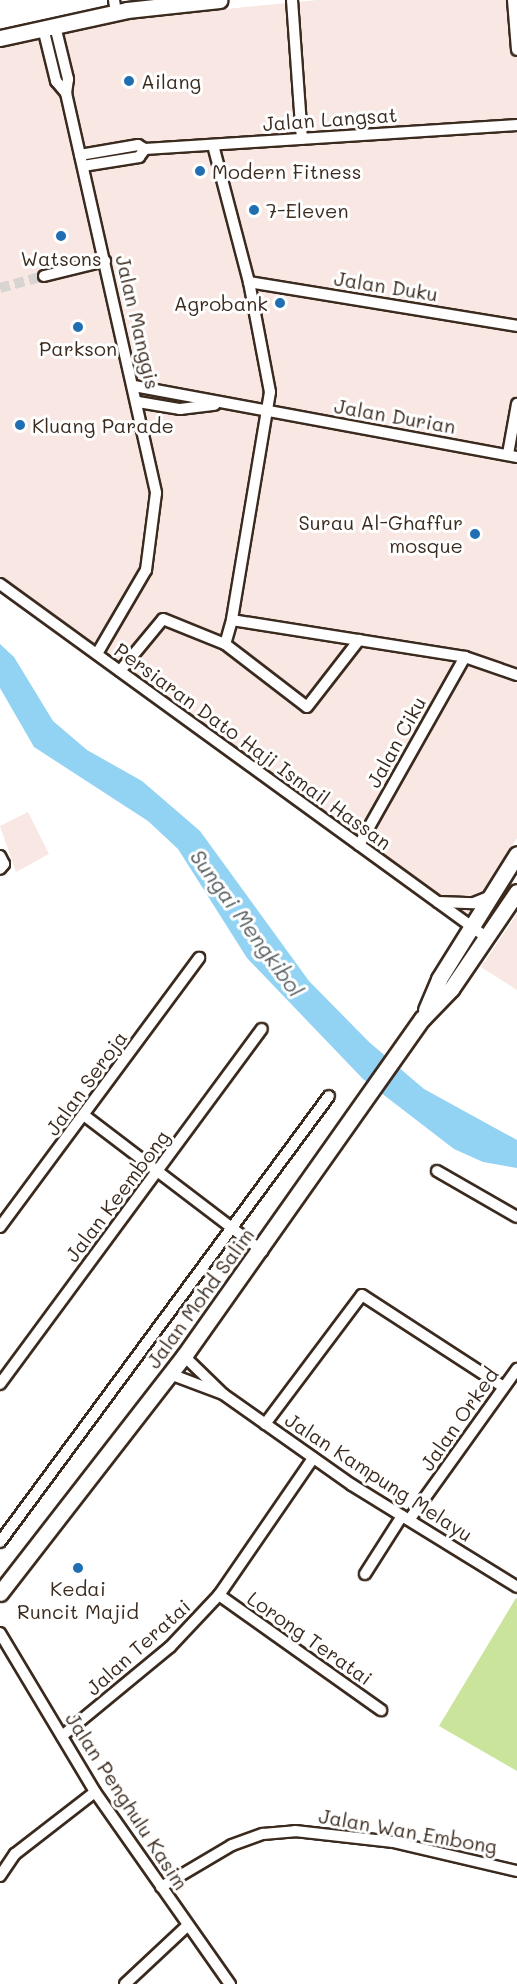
<!DOCTYPE html>
<html>
<head>
<meta charset="utf-8">
<style>
  body { margin:0 }
  #map { position:relative; width:517px; height:1984px; overflow:hidden; background:#fff; font-family:Mali,sans-serif }
  div>[style] { position:absolute }
  .built>* { inset:0; background:#f8e7e2 }
  .green>* { inset:0; background:#cae49b }
  .water>* { inset:0; background:#92d3f4 }
  .street-tunnel>* { height:10px; margin-top:-5px; transform-origin:0; background:repeating-linear-gradient(90deg,#d8d4d2 0 10px,transparent 0 15px) }
  .roads { filter:drop-shadow(2px 0 #3b2a1e) drop-shadow(-2px 0 #3b2a1e) drop-shadow(0 2px #3b2a1e) drop-shadow(0 -2px #3b2a1e) }
  .street>* { height:10px; margin:-5px; padding:0 5px; transform-origin:5px; border-radius:5px; background:#fff }
  .secondary>* { height:15px; margin:-7.5px; padding:0 7.5px; transform-origin:7.5px; border-radius:7.5px; background:#fff }
  .dots>* { width:16px; height:16px; translate:-50% -50%; box-sizing:border-box; border:3px solid #fff; border-radius:50% }
  span { translate:-50% -50%; white-space:nowrap; text-align:center; line-height:1.15; -webkit-text-stroke:6px #fff; paint-order:stroke }
  .poi-label { font-size:20px; color:#3b2a1e }
  .left { translate:0 -50%; text-align:left }
  .right { translate:-100% -50%; text-align:right }
  .street-label { font-size:20px; color:#3b2a1e }
  .water-label { font-size:21px; color:#555d5e; font-style:italic }
</style>
</head>
<body>
<div id="map">
  <div class="built">
    <i style="clip-path:polygon(317px 0,517px 0,517px 838px,468px 918px,0 577px,0 45px,126px 19px)"></i>
    <i style="clip-path:polygon(28px 812px,49px 854px,16px 872px,0 826px)"></i>
    <i style="clip-path:polygon(517px 914px,517px 990px,481px 967px)"></i>
  </div>
  <div class="green">
    <i style="clip-path:polygon(516px 1598px,517px 1599px,517px 1771px,439px 1726px)"></i>
  </div>
  <div class="water">
    <i style="clip-path:polygon(0 644px,14px 657px,53px 721px,87px 750px,142px 781px,200px 831px,309px 981px,369px 1042px,424px 1089px,517px 1140px,517px 1168px,483px 1162px,454px 1149px,363px 1079px,247px 958px,178px 849px,148px 821px,34px 747px,0 688px)"></i>
  </div>
  <div class="street-tunnel">
    <i style="left:0;top:288px;width:46px;rotate:-15.3deg"></i>
  </div>
  <div class="roads">
    <div class="street">
      <i style="left:114px;top:0;width:12px;rotate:81deg"></i>
      <i style="left:292px;top:0;width:139px;rotate:85.9deg"></i>
      <i style="left:513px;top:0;width:50px;rotate:85.4deg"></i>
      <i style="left:55px;top:26px;width:55px;rotate:76.2deg"></i>
      <i style="left:68px;top:79px;width:14px;rotate:98deg"></i>
      <i style="left:66px;top:93px;width:410px;rotate:77.3deg"></i>
      <i style="left:156px;top:493px;width:78px;rotate:97.4deg"></i>
      <i style="left:146px;top:570px;width:97px;rotate:120.3deg"></i>
      <i style="left:43px;top:28px;width:55px;rotate:76.2deg"></i>
      <i style="left:56px;top:81px;width:16px;rotate:50deg"></i>
      <i style="left:213px;top:145px;width:142px;rotate:75.3deg"></i>
      <i style="left:249px;top:282px;width:112px;rotate:79.2deg"></i>
      <i style="left:270px;top:392px;width:231px;rotate:99.5deg"></i>
      <i style="left:232px;top:620px;width:25px;rotate:106deg"></i>
      <i style="left:225px;top:644px;width:103px;rotate:37.5deg"></i>
      <i style="left:307px;top:707px;width:85px;rotate:-52.2deg"></i>
      <i style="left:80px;top:155px;width:59px;rotate:-9.8deg"></i>
      <i style="left:138px;top:145px;width:8px;rotate:30deg"></i>
      <i style="left:145px;top:149px;width:373px;rotate:-3.7deg"></i>
      <i style="left:83px;top:166px;width:57px;rotate:-9.1deg"></i>
      <i style="left:139px;top:157px;width:10px;rotate:-53deg"></i>
      <i style="left:44px;top:276px;width:63px;rotate:-13.8deg"></i>
      <i style="left:249px;top:282px;width:272px;rotate:9.3deg"></i>
      <i style="left:134px;top:386px;width:390px;rotate:10.5deg"></i>
      <i style="left:138px;top:402px;width:43px;rotate:9.5deg"></i>
      <i style="left:180px;top:409px;width:35px;rotate:-7deg"></i>
      <i style="left:508px;top:454px;width:51px;rotate:-79.8deg"></i>
      <i style="left:0;top:584px;width:601px;rotate:35.99deg"></i>
      <i style="left:232px;top:620px;width:236px;rotate:9deg"></i>
      <i style="left:465px;top:657px;width:55px;rotate:19.1deg"></i>
      <i style="left:120px;top:671px;width:67px;rotate:-50.4deg"></i>
      <i style="left:163px;top:619px;width:67px;rotate:22deg"></i>
      <i style="left:359px;top:845px;width:216px;rotate:-60.6deg"></i>
      <i style="left:0;top:856px;width:9px;rotate:63deg"></i>
      <i style="left:4px;top:864px;width:6px;rotate:129deg"></i>
      <i style="left:438px;top:902px;width:36px;rotate:2deg"></i>
      <i style="left:474px;top:903px;width:18px;rotate:-22deg"></i>
      <i style="left:85px;top:1116px;width:223px;rotate:37.3deg"></i>
      <i style="left:437px;top:1171px;width:92px;rotate:29.9deg"></i>
      <i style="left:0;top:1227px;width:335px;rotate:-53.5deg"></i>
      <i style="left:184px;top:1356px;width:52px;rotate:44.2deg"></i>
      <i style="left:170px;top:1374px;width:57px;rotate:20.7deg"></i>
      <i style="left:223px;top:1394px;width:158px;rotate:35.2deg"></i>
      <i style="left:352px;top:1485px;width:194px;rotate:31.7deg"></i>
      <i style="left:0;top:1384px;width:441px;rotate:-53.6deg"></i>
      <i style="left:265px;top:1424px;width:161px;rotate:-53.1deg"></i>
      <i style="left:362px;top:1295px;width:167px;rotate:33deg"></i>
      <i style="left:409px;top:1520px;width:186px;rotate:-54.4deg"></i>
      <i style="left:0;top:1542px;width:554px;rotate:-53.58deg"></i>
      <i style="left:365px;top:1574px;width:69px;rotate:-57.5deg"></i>
      <i style="left:219px;top:1595px;width:199px;rotate:35.4deg"></i>
      <i style="left:0;top:1633px;width:185px;rotate:59.1deg"></i>
      <i style="left:95px;top:1792px;width:235px;rotate:54.9deg"></i>
      <i style="left:62px;top:1736px;width:140px;rotate:-39.5deg"></i>
      <i style="left:170px;top:1647px;width:71px;rotate:-46.7deg"></i>
      <i style="left:219px;top:1595px;width:166px;rotate:-55.5deg"></i>
      <i style="left:0;top:1876px;width:27px;rotate:-56deg"></i>
      <i style="left:15px;top:1854px;width:101px;rotate:-37.8deg"></i>
      <i style="left:161px;top:1887px;width:82px;rotate:-30.6deg"></i>
      <i style="left:232px;top:1845px;width:33px;rotate:-20deg"></i>
      <i style="left:263px;top:1834px;width:32px;rotate:-5deg"></i>
      <i style="left:295px;top:1831px;width:99px;rotate:6.4deg"></i>
      <i style="left:393px;top:1842px;width:127px;rotate:13.2deg"></i>
      <i style="left:125px;top:1984px;width:86px;rotate:-43.1deg"></i>
    </div>
    <div class="secondary">
      <i style="left:0;top:38px;width:130px;rotate:-12.4deg"></i>
      <i style="left:127px;top:10px;width:93px;rotate:-6.2deg"></i>
      <i style="left:426px;top:1010px;width:34px;rotate:-67deg"></i>
      <i style="left:439px;top:979px;width:147px;rotate:-58deg"></i>
      <i style="left:0;top:1593px;width:300px;rotate:-52.2deg"></i>
      <i style="left:184px;top:1356px;width:413px;rotate:-54.8deg"></i>
      <i style="left:422px;top:1019px;width:42px;rotate:-46deg"></i>
      <i style="left:451px;top:989px;width:117px;rotate:-55.8deg"></i>
    </div>
  </div>
  <div class="dots">
    <i style="left:129px;top:81px;background:#1f6fb2"></i>
    <i style="left:200px;top:171px;background:#1f6fb2"></i>
    <i style="left:254px;top:210px;background:#1f6fb2"></i>
    <i style="left:61px;top:236px;background:#1f6fb2"></i>
    <i style="left:280px;top:303px;background:#1f6fb2"></i>
    <i style="left:78px;top:327px;background:#1f6fb2"></i>
    <i style="left:20px;top:425px;background:#1f6fb2"></i>
    <i style="left:475px;top:534px;background:#1f6fb2"></i>
    <i style="left:78px;top:1568px;background:#1f6fb2"></i>
  </div>
  <div class="poi-label">
    <span class="left" style="left:141px;top:81px">Ailang</span>
    <span class="left" style="left:212px;top:171px">Modern Fitness</span>
    <span class="left" style="left:266px;top:210px">7-Eleven</span>
    <span style="left:61px;top:258px">Watsons</span>
    <span class="right" style="left:268px;top:303px">Agrobank</span>
    <span style="left:78px;top:348px">Parkson</span>
    <span class="left" style="left:32px;top:425px">Kluang Parade</span>
    <span class="right" style="left:463px;top:534px">Surau Al-Ghaffur<br>mosque</span>
    <span style="left:78px;top:1600px">Kedai<br>Runcit Majid</span>
  </div>
  <div class="street-label">
    <span style="left:330px;top:119px;rotate:-4deg">Jalan Langsat</span>
    <span style="left:386px;top:286px;rotate:9deg">Jalan Duku</span>
    <span style="left:138px;top:322px;rotate:77deg">Jalan Manggis</span>
    <span style="left:395px;top:416px;rotate:10deg">Jalan Durian</span>
    <span style="left:396px;top:742px;rotate:-61deg">Jalan Ciku</span>
    <span style="left:253px;top:746px;rotate:36deg">Persiaran Dato Haji Ismail Hassan</span>
    <span style="left:86px;top:1083px;rotate:-54deg">Jalan Seroja</span>
    <span style="left:117px;top:1196px;rotate:-53deg">Jalan Keembong</span>
    <span style="left:200px;top:1298px;rotate:-54deg">Jalan Mohd Salim</span>
    <span style="left:459px;top:1419px;rotate:-55deg">Jalan Orked</span>
    <span style="left:379px;top:1477px;rotate:33deg">Jalan Kampung Melayu</span>
    <span style="left:310px;top:1638px;rotate:35deg">Lorong Teratai</span>
    <span style="left:138px;top:1647px;rotate:-42deg">Jalan Teratai</span>
    <span style="left:127px;top:1801px;rotate:57deg">Jalan Penghulu Kasim</span>
    <span style="left:408px;top:1831px;rotate:10deg">Jalan Wan Embong</span>
  </div>
  <div class="water-label">
    <span style="left:247px;top:923px;rotate:54deg">Sungai Mengkibol</span>
  </div>
</div>
</body>
</html>
